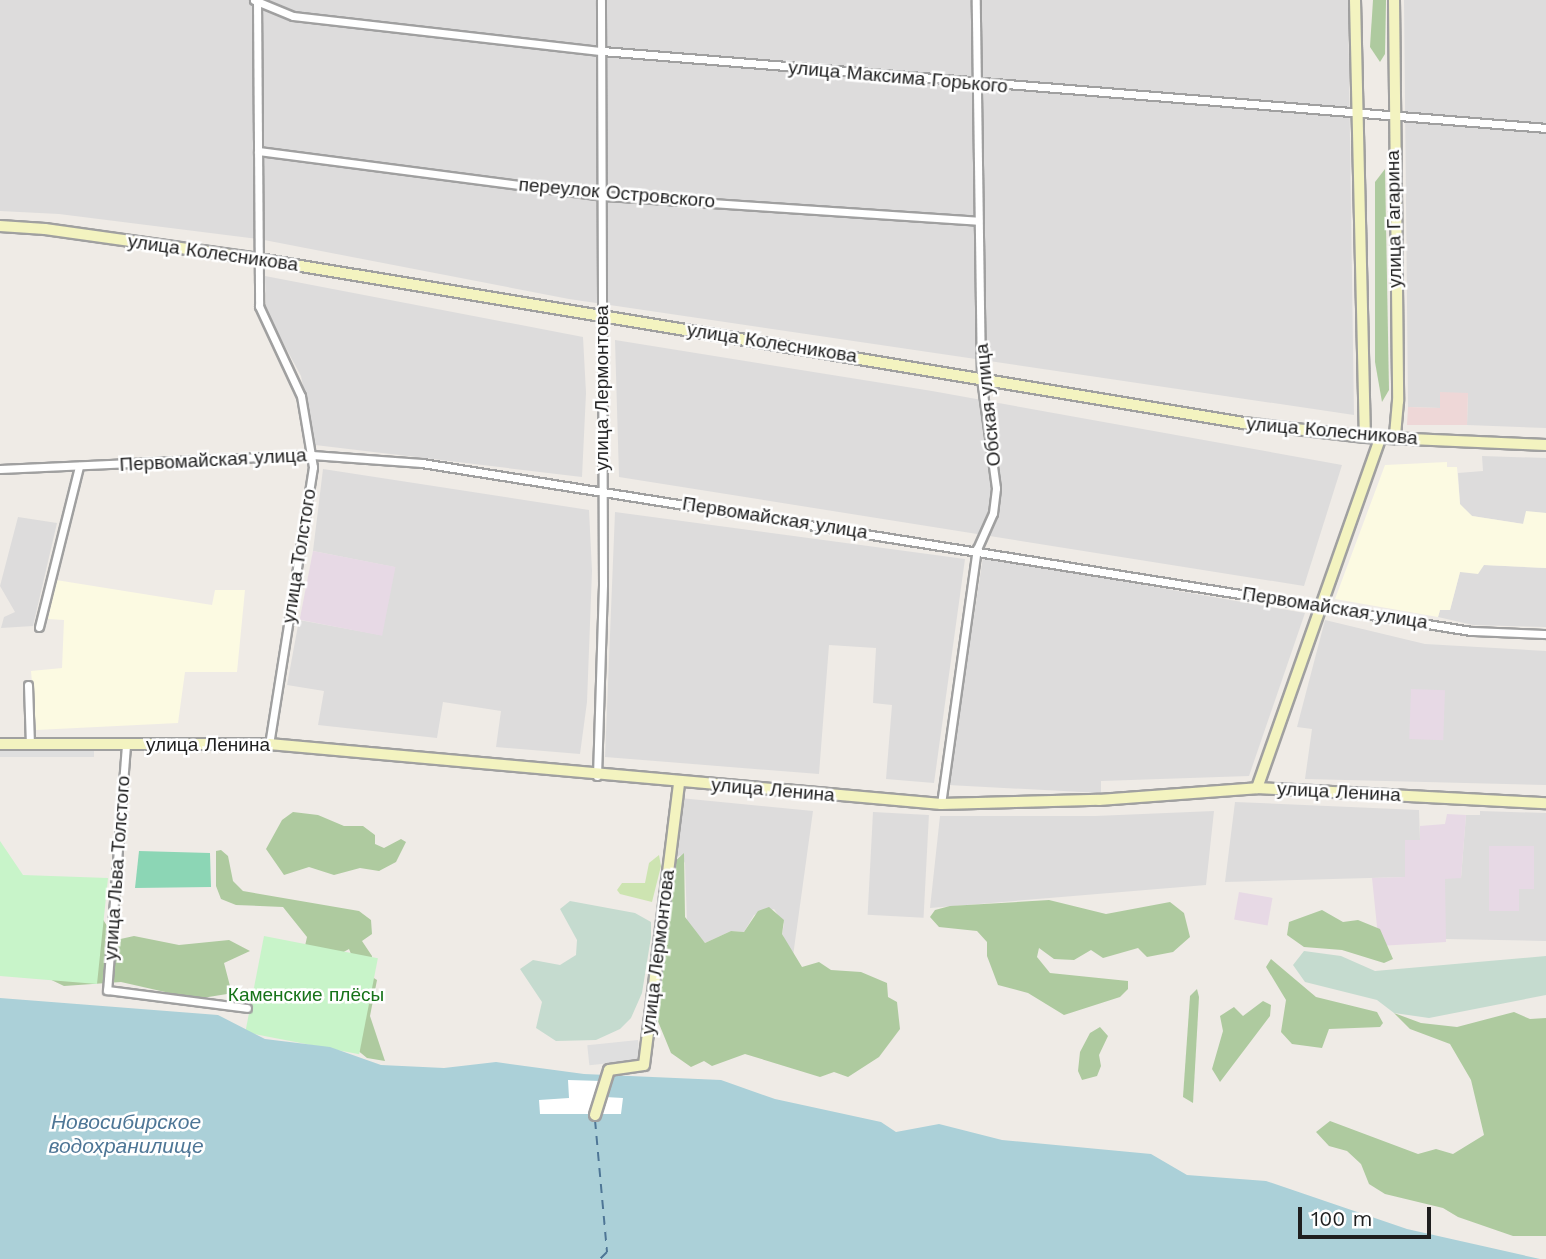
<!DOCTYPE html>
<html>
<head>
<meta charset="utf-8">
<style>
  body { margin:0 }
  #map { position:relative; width:1546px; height:1259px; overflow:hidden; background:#efebe6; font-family:"Work Sans",sans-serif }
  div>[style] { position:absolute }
  .residential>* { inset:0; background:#dddcdc; transform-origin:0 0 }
  .commercial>* { inset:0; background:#eed7d7 }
  .industrial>* { inset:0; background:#e7d9e5; transform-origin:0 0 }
  .education>* { inset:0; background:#fcfae2 }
  .grass>* { inset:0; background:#cde4b1 }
  .forest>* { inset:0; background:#aeca9f }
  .wetland>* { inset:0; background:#c5dbcf }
  .park>* { inset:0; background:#c8f4c9; transform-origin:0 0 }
  .pitch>* { inset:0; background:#8cd6b5 }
  .parking>* { inset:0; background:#dfdfdf; transform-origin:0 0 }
  .water>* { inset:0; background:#abd0d8 }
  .pier>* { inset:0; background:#fff }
  .ferry>* { height:2px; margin-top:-1px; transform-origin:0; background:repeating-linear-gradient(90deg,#4e7696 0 9px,transparent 0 16px) }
  .roads { filter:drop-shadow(2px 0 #a0a0a0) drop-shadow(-2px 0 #a0a0a0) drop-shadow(0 2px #a0a0a0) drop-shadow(0 -2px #a0a0a0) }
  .street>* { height:7px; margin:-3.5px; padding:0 3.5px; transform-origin:3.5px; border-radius:3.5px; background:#fff }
  .secondary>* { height:10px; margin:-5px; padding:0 5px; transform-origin:5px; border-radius:5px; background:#f3f3c0 }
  span { translate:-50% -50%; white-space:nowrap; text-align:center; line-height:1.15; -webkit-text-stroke:5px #fff; paint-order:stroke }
  .street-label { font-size:19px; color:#1f1f1f }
  .park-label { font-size:19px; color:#177319 }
  .water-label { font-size:21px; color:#4e7696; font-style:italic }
  .scale { position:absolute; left:1298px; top:1207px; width:133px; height:32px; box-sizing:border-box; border:4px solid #1f1f1f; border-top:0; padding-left:9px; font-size:21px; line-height:24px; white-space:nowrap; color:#1f1f1f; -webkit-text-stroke:5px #fff; paint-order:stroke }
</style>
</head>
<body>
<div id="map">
  <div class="residential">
    <i style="clip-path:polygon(0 0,1348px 0,1354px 415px,569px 299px,259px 239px,59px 214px,0 211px)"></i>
    <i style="clip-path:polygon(1404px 0,1546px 0,1546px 428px,1467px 425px,1468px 393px,1440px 408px,1408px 407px)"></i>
    <i style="clip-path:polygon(265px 276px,583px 337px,586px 393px,582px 477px,315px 445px,301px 376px,266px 311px)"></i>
    <i style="clip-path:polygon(615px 340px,932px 391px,1342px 465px,1304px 586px,619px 477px)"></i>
    <i style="clip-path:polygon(1482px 456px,1546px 458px,1546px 513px,1527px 512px,1524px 524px,1472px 516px,1460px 505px,1458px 473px,1483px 471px)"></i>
    <i style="clip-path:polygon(323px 469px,589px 510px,592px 571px,587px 702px,580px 754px,496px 747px,501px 711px,443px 702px,437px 738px,318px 725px,324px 691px,287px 685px,299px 620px,381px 635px,394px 567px,313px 551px)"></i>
    <i style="clip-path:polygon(615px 512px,965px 559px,934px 783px,886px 779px,892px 705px,873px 703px,876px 648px,829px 645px,819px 774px,605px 757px)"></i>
    <i style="clip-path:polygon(18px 517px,57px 523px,33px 626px,1px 628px,4px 617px,15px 612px,0 586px)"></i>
    <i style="clip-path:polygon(983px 557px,1305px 613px,1249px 776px,1101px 781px,1101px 793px,948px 785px)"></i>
    <i style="clip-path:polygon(1484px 565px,1546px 568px,1546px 627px,1473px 625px,1438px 617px,1440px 610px,1450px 610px,1460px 572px)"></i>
    <i style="clip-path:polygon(1325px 620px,1425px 644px,1546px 651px,1546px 785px,1305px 779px,1312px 729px,1297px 727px)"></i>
    <i style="clip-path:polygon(680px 798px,813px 811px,793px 956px,782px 934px,784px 924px,774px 909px,754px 915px,744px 932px,731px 931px,705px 943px,687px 922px,685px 863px,680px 855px,676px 859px)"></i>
    <i style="clip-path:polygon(1235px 802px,1419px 810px,1420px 840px,1405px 841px,1405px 877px,1225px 882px)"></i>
    <i style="clip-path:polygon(1214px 811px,1206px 885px,930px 908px,940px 816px,1095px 816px)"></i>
    <i style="clip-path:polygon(1480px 811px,1546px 813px,1546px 941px,1445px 939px,1445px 878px,1461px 878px,1466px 815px,1480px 815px)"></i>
    <i style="left:873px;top:812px;width:56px;height:103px;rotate:3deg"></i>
  </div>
  <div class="commercial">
    <i style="clip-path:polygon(1440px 392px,1468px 393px,1467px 425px,1407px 425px,1408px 407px,1440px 408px)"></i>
  </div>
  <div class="industrial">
    <i style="left:313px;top:551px;width:84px;height:70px;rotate:11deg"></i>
    <i style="left:1411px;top:689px;width:34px;height:50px;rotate:2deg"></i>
    <i style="clip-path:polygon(1447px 814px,1466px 815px,1461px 878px,1445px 879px,1446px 942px,1379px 946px,1372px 878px,1405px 877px,1405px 840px,1420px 840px,1420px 826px,1445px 824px)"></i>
    <i style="clip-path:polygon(1489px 846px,1534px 846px,1534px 889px,1519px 889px,1519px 911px,1489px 911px)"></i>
    <i style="left:1239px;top:892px;width:34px;height:28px;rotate:10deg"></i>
  </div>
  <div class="education">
    <i style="clip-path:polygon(1447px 462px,1447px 467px,1457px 467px,1460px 504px,1472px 516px,1523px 524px,1526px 511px,1546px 513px,1546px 568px,1484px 565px,1478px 574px,1460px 572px,1450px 610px,1440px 610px,1438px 617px,1335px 599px,1385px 465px)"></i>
    <i style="clip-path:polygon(56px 580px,212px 605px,215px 590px,245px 590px,237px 672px,185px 672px,178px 723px,36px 730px,31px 671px,62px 668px,64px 620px,48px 619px)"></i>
  </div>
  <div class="grass">
    <i style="clip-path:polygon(659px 855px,661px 866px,652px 902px,620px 894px,617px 890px,622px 883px,645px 883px,649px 863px)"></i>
  </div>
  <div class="forest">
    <i style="clip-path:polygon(1373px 0,1386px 0,1385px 54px,1380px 62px,1370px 47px)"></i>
    <i style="clip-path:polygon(1385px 169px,1389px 390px,1382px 402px,1375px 362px,1375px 182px)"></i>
    <i style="clip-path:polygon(293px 812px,318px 815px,344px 826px,363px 826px,375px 835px,375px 844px,384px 848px,401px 839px,406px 842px,396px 862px,379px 871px,360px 868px,334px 875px,309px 867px,284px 875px,266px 849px,282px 820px)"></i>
    <i style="clip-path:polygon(221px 850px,228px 856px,233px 881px,243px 891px,359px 911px,371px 920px,372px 934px,362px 941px,372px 956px,369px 975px,377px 980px,370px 1016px,385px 1061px,367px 1058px,356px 1049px,357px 968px,349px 949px,340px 954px,305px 946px,307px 937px,283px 907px,236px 905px,221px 899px,216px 886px,216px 851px)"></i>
    <i style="clip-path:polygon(684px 853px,685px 917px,705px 943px,731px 931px,744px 932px,758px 911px,769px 907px,784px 920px,782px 934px,802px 967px,819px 962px,831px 970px,861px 972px,887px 983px,888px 997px,897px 1002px,900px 1029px,879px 1057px,848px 1077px,834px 1072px,820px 1077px,745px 1054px,712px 1066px,704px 1061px,691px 1067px,671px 1053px,655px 1014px,673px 863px)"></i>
    <i style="clip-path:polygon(1049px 900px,1106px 914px,1170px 902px,1184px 913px,1190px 937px,1173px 952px,1147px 957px,1138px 948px,1103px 958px,1091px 950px,1074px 960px,1054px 959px,1039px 948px,1037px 957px,1050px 973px,1128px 981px,1128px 989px,1120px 997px,1064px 1015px,1028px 993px,998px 985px,987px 956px,987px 942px,977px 931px,939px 927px,930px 917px,935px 910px,950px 906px)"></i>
    <i style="clip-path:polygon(1322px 910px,1343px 922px,1358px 920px,1380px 929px,1393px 959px,1384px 963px,1342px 950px,1304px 947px,1287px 935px,1289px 922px)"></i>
    <i style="clip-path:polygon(102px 918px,116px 940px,134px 936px,179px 945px,229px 940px,250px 951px,224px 963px,230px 986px,227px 994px,196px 999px,121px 982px,64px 986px,41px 975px,0 938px)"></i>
    <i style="clip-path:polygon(1271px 959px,1316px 997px,1377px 1012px,1383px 1023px,1380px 1027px,1329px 1029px,1322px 1048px,1292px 1044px,1281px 1032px,1286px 1000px,1266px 967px)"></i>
    <i style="clip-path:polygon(1197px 989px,1199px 997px,1193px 1103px,1183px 1097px,1190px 996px)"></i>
    <i style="clip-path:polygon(1263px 1001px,1271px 1005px,1270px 1016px,1220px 1082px,1212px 1069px,1223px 1031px,1220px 1016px,1234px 1007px,1243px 1016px)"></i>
    <i style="clip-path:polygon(1514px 1012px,1530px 1019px,1546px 1018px,1546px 1236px,1513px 1236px,1458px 1217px,1443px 1208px,1385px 1194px,1369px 1184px,1361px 1164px,1347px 1151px,1329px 1146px,1316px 1132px,1330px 1121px,1418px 1154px,1436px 1149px,1453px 1154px,1484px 1135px,1471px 1080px,1450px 1044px,1410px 1029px,1394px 1013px,1421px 1023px,1457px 1027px)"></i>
    <i style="clip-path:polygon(1100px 1027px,1108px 1036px,1099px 1055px,1101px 1066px,1097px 1076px,1082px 1080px,1078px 1071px,1080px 1052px,1090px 1033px)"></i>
  </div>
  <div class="wetland">
    <i style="clip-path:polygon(570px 901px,635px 913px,651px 922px,651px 937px,642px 993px,631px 1018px,620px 1029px,596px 1040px,556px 1041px,536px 1028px,542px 1002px,520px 969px,533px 960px,560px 965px,576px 955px,577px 940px,560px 909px)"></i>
    <i style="clip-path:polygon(1304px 951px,1341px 956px,1375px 971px,1546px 956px,1546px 995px,1429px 1018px,1394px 1013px,1377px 1000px,1305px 982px,1293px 965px)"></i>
  </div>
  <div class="park">
    <i style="clip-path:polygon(0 841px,23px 875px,108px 878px,97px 984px,0 976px)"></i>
    <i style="left:264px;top:936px;width:116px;height:98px;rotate:11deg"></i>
  </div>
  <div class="pitch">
    <i style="clip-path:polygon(139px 851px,210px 853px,211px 887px,135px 888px)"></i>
  </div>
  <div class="parking">
    <i style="clip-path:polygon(0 750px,94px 751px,94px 757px,0 757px)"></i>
    <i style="left:638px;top:1040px;width:20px;height:51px;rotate:84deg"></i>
  </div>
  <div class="water">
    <i style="clip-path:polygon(0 998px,218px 1015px,265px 1039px,330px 1047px,381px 1065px,444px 1068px,496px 1062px,584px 1074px,721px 1080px,775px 1099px,881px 1122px,896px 1132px,939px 1124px,1002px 1140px,1151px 1154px,1187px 1175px,1266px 1181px,1407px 1229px,1540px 1259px,0 1259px)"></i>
  </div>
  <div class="pier">
    <i style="clip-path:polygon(568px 1080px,602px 1081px,605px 1097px,623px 1098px,621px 1114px,540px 1114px,539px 1100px,569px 1098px)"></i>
  </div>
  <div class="ferry">
    <i style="left:595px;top:1120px;width:133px;rotate:84.8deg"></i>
    <i style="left:607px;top:1252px;width:10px;rotate:135deg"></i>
  </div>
  <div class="roads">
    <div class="street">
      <i style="left:254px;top:0;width:42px;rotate:22.3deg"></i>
      <i style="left:293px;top:16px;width:311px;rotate:6.5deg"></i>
      <i style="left:602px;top:51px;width:947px;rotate:4.66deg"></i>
      <i style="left:257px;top:0;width:306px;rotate:89.6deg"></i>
      <i style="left:259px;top:306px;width:99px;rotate:65deg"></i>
      <i style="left:301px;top:396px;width:72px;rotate:80.4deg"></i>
      <i style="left:313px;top:467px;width:280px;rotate:99deg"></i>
      <i style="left:258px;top:151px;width:351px;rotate:7.4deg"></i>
      <i style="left:606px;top:196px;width:373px;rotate:3.8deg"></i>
      <i style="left:0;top:469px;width:312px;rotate:-2.6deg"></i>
      <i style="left:312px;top:455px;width:110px;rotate:4.2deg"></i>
      <i style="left:422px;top:463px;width:1062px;rotate:9.1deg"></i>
      <i style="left:1471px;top:631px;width:75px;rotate:2.3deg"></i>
      <i style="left:39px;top:627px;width:166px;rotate:-76deg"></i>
      <i style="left:28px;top:685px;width:59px;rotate:88.1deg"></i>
      <i style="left:126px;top:745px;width:246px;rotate:94.4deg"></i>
      <i style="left:107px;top:990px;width:141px;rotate:7.3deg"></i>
      <i style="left:597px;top:776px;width:192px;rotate:-88.2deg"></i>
      <i style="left:603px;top:584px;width:584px;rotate:-90.2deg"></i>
      <i style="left:941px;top:804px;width:258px;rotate:-82deg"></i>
      <i style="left:977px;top:549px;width:39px;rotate:-66deg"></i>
      <i style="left:993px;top:513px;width:25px;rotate:-83deg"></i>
      <i style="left:996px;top:488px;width:111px;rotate:-97.8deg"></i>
      <i style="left:981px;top:378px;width:378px;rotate:-90.8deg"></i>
    </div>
    <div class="secondary">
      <i style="left:1355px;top:0;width:437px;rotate:88.7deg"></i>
      <i style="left:1394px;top:0;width:401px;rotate:89.4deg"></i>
      <i style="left:1398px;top:401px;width:37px;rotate:95deg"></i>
      <i style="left:0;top:226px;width:45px;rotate:3.8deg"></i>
      <i style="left:45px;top:229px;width:216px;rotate:8deg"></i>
      <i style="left:259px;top:259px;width:998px;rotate:9.46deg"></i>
      <i style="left:1243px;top:423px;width:123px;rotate:6.5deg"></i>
      <i style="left:1365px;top:437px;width:181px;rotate:2.5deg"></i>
      <i style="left:0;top:744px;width:269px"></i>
      <i style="left:269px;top:744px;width:675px;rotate:5.1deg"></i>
      <i style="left:941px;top:804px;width:158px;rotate:-1.5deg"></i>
      <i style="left:1099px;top:800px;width:158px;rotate:-4.3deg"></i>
      <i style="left:1257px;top:788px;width:289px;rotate:3deg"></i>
      <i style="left:1257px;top:788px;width:371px;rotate:-70.6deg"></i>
      <i style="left:595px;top:1115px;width:47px;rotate:-72.7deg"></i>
      <i style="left:609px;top:1070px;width:35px;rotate:-8deg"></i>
      <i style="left:644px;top:1065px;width:285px;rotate:-82.9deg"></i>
    </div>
  </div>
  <div class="street-label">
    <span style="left:898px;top:77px;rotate:5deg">улица Максима Горького</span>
    <span style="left:617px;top:193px;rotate:5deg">переулок Островского</span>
    <span style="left:1394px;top:219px;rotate:-91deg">улица Гагарина</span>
    <span style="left:213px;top:253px;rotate:8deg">улица Колесникова</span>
    <span style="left:772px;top:343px;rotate:9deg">улица Колесникова</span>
    <span style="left:602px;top:388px;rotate:-90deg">улица Лермонтова</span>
    <span style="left:988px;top:405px;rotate:-96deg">Обская улица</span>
    <span style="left:1332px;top:431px;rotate:5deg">улица Колесникова</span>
    <span style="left:213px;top:460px;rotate:-3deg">Первомайская улица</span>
    <span style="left:775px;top:518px;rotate:9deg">Первомайская улица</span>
    <span style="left:299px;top:556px;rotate:-81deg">улица Толстого</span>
    <span style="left:1335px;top:608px;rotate:9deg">Первомайская улица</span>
    <span style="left:208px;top:745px">улица Ленина</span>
    <span style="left:773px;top:790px;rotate:5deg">улица Ленина</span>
    <span style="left:1339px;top:792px;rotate:3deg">улица Ленина</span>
    <span style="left:117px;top:868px;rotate:-86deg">улица Льва Толстого</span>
    <span style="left:658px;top:952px;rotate:-83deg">улица Лермонтова</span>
  </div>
  <div class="park-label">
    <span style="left:306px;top:995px">Каменские плёсы</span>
  </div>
  <div class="water-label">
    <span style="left:126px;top:1134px">Новосибирское<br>водохранилище</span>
  </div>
  <div class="scale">100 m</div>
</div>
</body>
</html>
